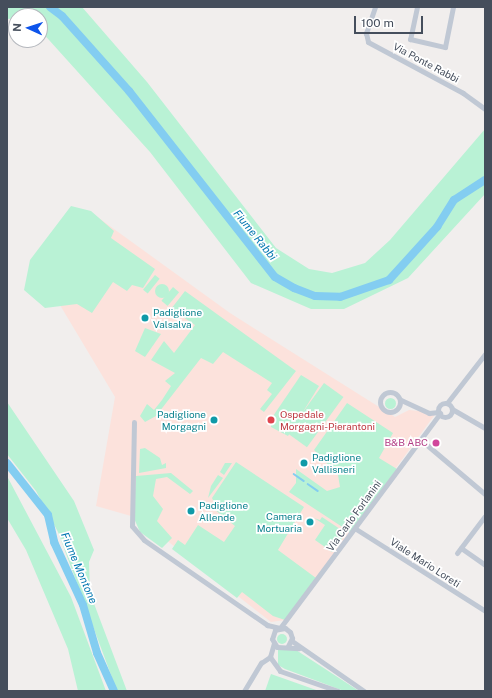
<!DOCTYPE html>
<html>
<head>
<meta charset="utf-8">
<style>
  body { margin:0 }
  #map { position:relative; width:492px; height:698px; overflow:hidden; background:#f1eeed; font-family:"Public Sans",sans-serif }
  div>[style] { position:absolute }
  .medical>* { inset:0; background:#fce2dc }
  .green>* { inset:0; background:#b9f2d5; transform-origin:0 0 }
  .round { border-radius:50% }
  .stream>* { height:1.5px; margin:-0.75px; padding:0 0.75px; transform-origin:0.75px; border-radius:0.75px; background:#83cdf1 }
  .river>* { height:8px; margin:-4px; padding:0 4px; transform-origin:4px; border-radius:4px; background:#83cdf1 }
  .street>* { height:5px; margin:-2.5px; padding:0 2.5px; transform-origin:2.5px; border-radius:2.5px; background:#c0c8d4 }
  .street>.ring { margin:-2.5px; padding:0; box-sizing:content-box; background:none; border:5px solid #c0c8d4; border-radius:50% }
  .dots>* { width:11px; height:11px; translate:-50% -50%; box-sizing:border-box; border:2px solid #fff; border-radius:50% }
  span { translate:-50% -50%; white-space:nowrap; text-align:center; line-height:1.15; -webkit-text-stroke:3.5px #fff; paint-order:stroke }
  .street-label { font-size:10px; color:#454e5c }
  .culture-label { font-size:10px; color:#0d838f }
  .left { translate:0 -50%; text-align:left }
  .right { translate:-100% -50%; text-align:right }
  .health-label { font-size:10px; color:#be3a42 }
  .hotel-label { font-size:10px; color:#b23c85 }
  .water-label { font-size:11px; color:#0378b1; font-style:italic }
  .frame { position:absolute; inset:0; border:8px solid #454e5c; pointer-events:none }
  .north { position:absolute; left:8px; top:8px; width:40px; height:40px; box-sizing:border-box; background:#fff; border:1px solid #b5b8be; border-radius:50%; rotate:273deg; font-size:11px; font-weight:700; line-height:16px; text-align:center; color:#454e5c }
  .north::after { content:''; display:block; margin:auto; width:14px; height:18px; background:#0d54eb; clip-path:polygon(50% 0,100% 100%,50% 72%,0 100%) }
  .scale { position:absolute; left:354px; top:16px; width:69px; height:18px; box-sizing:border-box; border:2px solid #454e5c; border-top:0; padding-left:5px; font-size:12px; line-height:14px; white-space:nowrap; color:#454e5c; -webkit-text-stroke:3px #fff; paint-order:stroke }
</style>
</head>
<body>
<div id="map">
  <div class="medical">
    <i style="clip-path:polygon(96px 216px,230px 313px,395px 417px,409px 410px,436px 413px,285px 620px,271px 622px,138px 518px,96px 506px,115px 397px,54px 295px)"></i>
  </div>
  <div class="green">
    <i style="clip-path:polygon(7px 7px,82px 7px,147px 82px,276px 248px,309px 269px,332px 273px,365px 263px,390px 240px,485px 129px,485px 194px,408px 278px,344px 309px,311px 309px,251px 283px,150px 152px,40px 30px,40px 16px,7px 19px)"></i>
    <i style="clip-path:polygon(71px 206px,91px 211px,114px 231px,111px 238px,155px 269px,143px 288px,132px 285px,127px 291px,113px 282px,92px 313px,77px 304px,45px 308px,24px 290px,30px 260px)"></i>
    <i style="left:155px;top:275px;width:6px;height:19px;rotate:39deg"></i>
    <i class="round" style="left:155px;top:284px;width:14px;height:14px"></i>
    <i style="left:173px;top:287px;width:8px;height:18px;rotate:40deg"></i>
    <i style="clip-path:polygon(185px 291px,296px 371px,264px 412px,260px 409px,272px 394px,267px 390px,272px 383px,223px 352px,213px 364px,201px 358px,156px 416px,145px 422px,140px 416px,147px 404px,154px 410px,162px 400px,171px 386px,165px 381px,175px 373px,151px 360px,164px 341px,174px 353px,195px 325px,171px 309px)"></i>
    <i style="clip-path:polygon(145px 328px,161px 334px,145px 357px,135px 351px)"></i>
    <i style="clip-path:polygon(301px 375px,319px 386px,288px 436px,271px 427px,271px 419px)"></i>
    <i style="left:324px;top:383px;width:24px;height:62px;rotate:36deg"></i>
    <i class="round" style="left:384.5px;top:397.5px;width:11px;height:11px"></i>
    <i style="clip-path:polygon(7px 402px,74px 501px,94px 550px,89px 562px,90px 593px,127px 691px,117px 691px,58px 532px,36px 491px,7px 454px)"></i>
    <i style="clip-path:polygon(347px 403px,393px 433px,379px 458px,397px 469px,350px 532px,289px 492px,296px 483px,296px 469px,327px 491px,340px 487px,338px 475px,314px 450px)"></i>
    <i style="clip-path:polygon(145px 448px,160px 458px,162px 465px,166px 463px,166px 468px,139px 473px,140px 449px)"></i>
    <i style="clip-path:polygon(236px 462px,304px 507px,278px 550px,316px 578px,285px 620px,273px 616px,242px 592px,237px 598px,172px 549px,178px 540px,185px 545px,198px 525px,224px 542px,235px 526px,214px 509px,217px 500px,214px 502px,212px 498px)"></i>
    <i style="clip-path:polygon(225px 463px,232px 463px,224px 475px,220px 472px)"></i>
    <i style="clip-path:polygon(171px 473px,193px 491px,190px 494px,167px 477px,156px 479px,153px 496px,163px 509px,157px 521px,172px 538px,162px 548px,140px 532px,133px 516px,136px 476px)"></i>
    <i style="clip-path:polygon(218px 475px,223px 478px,208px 498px,211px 486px)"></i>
    <i style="clip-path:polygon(7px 476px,71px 597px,106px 691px,78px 691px,68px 649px,26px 550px,7px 518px)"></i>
    <i style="clip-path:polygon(322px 517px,346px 533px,332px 552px,315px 540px,325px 525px,314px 518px,320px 520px)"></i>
    <i class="round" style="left:277px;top:634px;width:10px;height:10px"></i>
    <i style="clip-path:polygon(278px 650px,296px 650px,359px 691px,344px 691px,285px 669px,278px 665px)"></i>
    <i style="clip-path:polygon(271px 674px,319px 691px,265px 691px)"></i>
  </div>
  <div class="stream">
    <i style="left:294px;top:474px;width:12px;rotate:35deg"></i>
    <i style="left:308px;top:484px;width:12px;rotate:35deg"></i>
  </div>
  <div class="river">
    <i style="left:50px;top:7px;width:15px;rotate:37deg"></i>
    <i style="left:62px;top:16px;width:101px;rotate:48.2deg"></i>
    <i style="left:129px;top:91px;width:236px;rotate:51.9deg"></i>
    <i style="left:275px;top:277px;width:22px;rotate:30deg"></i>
    <i style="left:294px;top:288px;width:22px;rotate:21deg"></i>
    <i style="left:315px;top:296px;width:25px;rotate:2deg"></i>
    <i style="left:340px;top:297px;width:52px;rotate:-19.1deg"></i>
    <i style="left:389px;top:280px;width:72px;rotate:-47.8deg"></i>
    <i style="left:437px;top:227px;width:32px;rotate:-58deg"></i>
    <i style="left:454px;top:200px;width:37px;rotate:-33deg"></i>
    <i style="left:7px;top:463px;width:66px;rotate:51.7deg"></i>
    <i style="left:48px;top:515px;width:28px;rotate:77deg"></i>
    <i style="left:54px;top:542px;width:69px;rotate:65.3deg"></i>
    <i style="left:83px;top:605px;width:50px;rotate:73.7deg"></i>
    <i style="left:97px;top:653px;width:42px;rotate:65.9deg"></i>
  </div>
  <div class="street">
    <i style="left:375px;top:7px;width:28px;rotate:109deg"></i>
    <i style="left:366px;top:33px;width:9px;rotate:77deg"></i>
    <i style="left:368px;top:42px;width:108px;rotate:28.2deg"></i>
    <i style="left:463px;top:93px;width:27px;rotate:36deg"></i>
    <i style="left:417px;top:7px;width:33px;rotate:102deg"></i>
    <i style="left:410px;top:39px;width:36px;rotate:13deg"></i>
    <i style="left:445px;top:47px;width:41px;rotate:-78.7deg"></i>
    <i class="ring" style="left:380px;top:392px;width:15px;height:15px"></i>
    <i style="left:401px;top:400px;width:31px;rotate:25deg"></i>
    <i style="left:429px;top:413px;width:10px;rotate:-6deg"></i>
    <i style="left:447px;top:403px;width:62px;rotate:-52.2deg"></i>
    <i class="ring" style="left:438px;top:403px;width:9px;height:9px"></i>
    <i style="left:452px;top:409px;width:38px;rotate:30deg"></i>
    <i style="left:134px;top:422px;width:104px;rotate:91.1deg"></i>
    <i style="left:132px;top:526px;width:18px;rotate:49deg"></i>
    <i style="left:144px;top:540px;width:150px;rotate:34.6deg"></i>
    <i style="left:267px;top:625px;width:13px;rotate:13deg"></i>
    <i style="left:421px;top:440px;width:84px;rotate:40.2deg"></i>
    <i style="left:356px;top:529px;width:153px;rotate:32.4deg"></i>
    <i style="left:461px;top:548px;width:29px;rotate:35deg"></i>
    <i style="left:457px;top:553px;width:46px;rotate:-52.9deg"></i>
    <i style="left:280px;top:628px;width:268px;rotate:-53.3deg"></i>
    <i style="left:292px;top:641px;width:88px;rotate:34.8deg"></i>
    <i style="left:274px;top:643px;width:15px;rotate:106deg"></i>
    <i style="left:270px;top:657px;width:17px;rotate:54deg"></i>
    <i style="left:280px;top:671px;width:61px;rotate:19deg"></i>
    <i style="left:288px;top:646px;width:9px;rotate:-63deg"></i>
    <i style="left:292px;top:638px;width:6px;rotate:-108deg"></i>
    <i style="left:290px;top:632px;width:6px;rotate:-141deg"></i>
    <i style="left:285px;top:628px;width:10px;rotate:169deg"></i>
    <i style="left:275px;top:630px;width:9px;rotate:108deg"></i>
    <i style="left:272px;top:639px;width:9px;rotate:58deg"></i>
    <i style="left:277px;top:647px;width:22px;rotate:3deg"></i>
    <i style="left:244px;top:691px;width:33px;rotate:-59deg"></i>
    <i style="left:261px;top:663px;width:11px;rotate:-34deg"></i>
  </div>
  <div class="dots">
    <i style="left:145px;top:318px;background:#0f9aa8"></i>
    <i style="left:214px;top:420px;background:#0f9aa8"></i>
    <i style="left:271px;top:420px;background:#e0444e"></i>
    <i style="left:436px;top:443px;background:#d1479c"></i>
    <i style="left:304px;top:463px;background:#0f9aa8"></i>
    <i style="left:191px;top:511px;background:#0f9aa8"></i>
    <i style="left:310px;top:522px;background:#0f9aa8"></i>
  </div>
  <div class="street-label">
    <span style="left:426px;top:63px;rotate:28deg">Via Ponte Rabbi</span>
    <span style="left:354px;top:516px;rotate:-54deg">Via Carlo Forlanini</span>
    <span style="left:425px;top:563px;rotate:33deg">Viale Mario Loreti</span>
  </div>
  <div class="culture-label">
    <span class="left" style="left:153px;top:318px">Padiglione<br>Valsalva</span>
    <span class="right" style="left:206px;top:420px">Padiglione<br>Morgagni</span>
    <span class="left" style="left:312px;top:463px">Padiglione<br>Vallisneri</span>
    <span class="left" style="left:199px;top:511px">Padiglione<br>Allende</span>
    <span class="right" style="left:302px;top:522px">Camera<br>Mortuaria</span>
  </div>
  <div class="health-label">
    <span class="left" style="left:280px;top:420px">Ospedale<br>Morgagni-Pierantoni</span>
  </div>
  <div class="hotel-label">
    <span class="right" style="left:428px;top:443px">B&amp;B ABC</span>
  </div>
  <div class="water-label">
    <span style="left:255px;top:235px;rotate:51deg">Fiume Rabbi</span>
    <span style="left:79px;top:568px;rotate:67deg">Fiume Montone</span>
  </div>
  <div class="frame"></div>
  <div class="north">N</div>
  <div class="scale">100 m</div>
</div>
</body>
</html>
